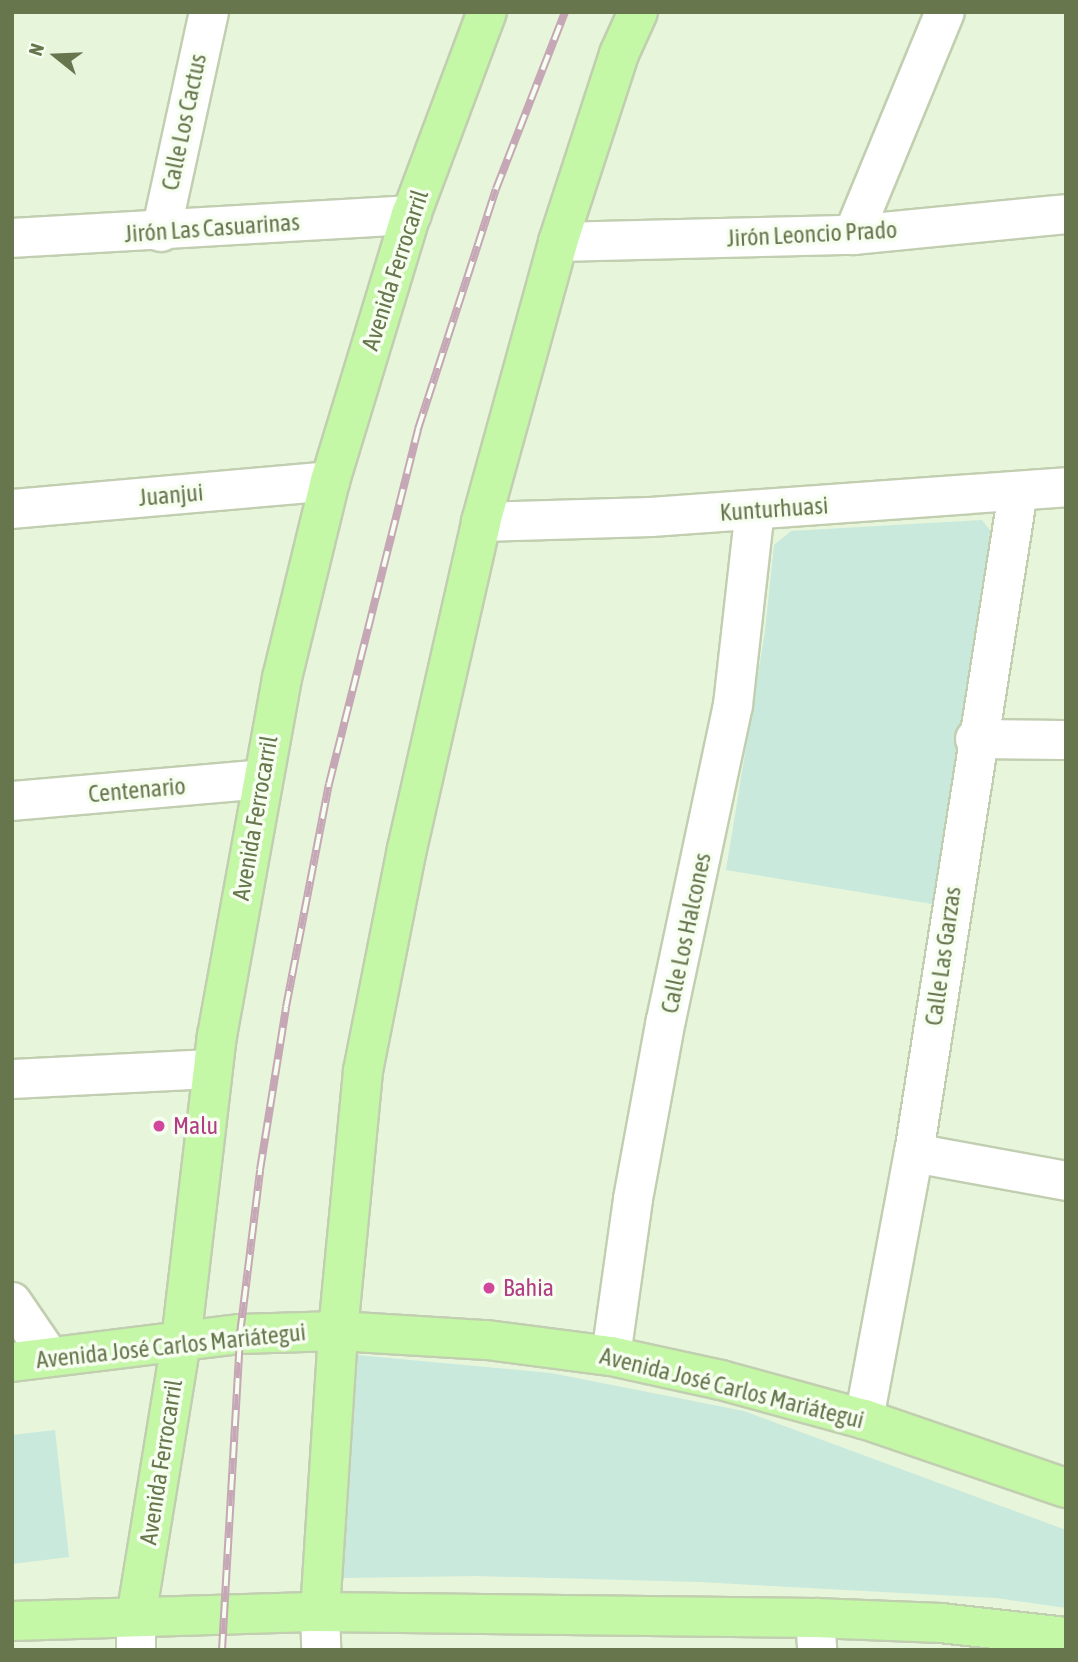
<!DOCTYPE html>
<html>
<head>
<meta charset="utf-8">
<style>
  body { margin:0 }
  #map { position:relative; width:1078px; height:1662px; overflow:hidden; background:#f1fcea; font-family:"Asap Condensed",sans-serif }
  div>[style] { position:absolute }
  .residential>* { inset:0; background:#e7f5db; transform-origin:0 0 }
  .green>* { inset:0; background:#c8e9dc }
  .roads { filter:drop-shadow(2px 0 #c1ceb0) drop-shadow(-2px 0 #c1ceb0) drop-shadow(0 2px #c1ceb0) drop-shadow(0 -2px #c1ceb0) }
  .minor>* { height:38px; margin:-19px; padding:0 19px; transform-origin:19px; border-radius:19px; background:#fff }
  .major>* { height:38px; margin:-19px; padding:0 19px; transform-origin:19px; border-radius:19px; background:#c4f7a6 }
  .rail>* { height:8px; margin-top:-4px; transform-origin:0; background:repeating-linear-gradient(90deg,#f6fef0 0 16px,#c6a7b6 0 32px); box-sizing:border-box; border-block:2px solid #c6a7b6 }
  .dots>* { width:19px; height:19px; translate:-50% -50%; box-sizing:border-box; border:4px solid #f6fef0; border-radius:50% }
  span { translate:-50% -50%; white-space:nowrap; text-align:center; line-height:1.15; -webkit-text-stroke:7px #f6fef0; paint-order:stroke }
  .street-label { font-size:24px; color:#68764e }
  .hotel-label { font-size:24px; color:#b23c85 }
  .left { translate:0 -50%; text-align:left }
  .frame { position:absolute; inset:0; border:14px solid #68764e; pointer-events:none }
  .north { position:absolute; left:21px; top:21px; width:70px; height:70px; -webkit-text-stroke:5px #f6fef0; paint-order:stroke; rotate:288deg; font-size:19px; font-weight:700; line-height:28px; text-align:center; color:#68764e }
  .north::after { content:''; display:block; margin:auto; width:24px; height:32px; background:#68764e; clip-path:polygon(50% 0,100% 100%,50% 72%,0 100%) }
</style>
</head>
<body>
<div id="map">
  <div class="residential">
    <i style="left:12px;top:12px;width:1054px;height:1638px"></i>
  </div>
  <div class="green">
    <i style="clip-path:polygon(982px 520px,993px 534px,932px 904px,726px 870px,765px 631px,774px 545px,791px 531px)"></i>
    <i style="clip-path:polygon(357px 1355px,551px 1373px,744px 1411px,1066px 1530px,1066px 1608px,996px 1598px,699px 1582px,477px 1576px,343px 1578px)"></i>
    <i style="clip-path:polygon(55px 1430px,69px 1557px,12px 1564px,12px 1435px)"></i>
  </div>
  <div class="roads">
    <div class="minor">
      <i style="left:161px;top:232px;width:225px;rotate:-77.7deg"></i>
      <i style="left:853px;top:235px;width:241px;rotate:-67.6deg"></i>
      <i style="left:12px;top:238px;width:400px;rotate:-3.3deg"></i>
      <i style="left:558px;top:242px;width:295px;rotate:-1.4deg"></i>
      <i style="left:853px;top:235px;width:214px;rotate:-5.6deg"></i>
      <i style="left:12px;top:509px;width:319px;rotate:-5deg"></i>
      <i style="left:481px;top:522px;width:170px;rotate:-1.7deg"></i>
      <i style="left:651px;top:517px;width:416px;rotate:-4.1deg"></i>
      <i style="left:975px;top:739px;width:91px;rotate:0.6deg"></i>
      <i style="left:12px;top:801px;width:250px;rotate:-5deg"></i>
      <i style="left:12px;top:1079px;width:200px;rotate:-2.9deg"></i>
      <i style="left:914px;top:1153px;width:155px;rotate:10.4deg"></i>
      <i style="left:12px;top:1302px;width:65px;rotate:55.6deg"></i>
      <i style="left:611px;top:1356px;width:159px;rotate:-82deg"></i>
      <i style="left:633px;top:1199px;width:182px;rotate:-79.6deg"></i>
      <i style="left:666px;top:1020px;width:322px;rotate:-78deg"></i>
      <i style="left:733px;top:705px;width:196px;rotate:-83.6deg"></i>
      <i style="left:864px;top:1419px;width:271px;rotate:-79.4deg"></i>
      <i style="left:914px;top:1153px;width:669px;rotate:-81.06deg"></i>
      <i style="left:320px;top:1612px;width:38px;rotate:88deg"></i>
      <i style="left:815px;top:1618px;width:32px;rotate:86deg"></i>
      <i style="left:136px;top:1650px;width:33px;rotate:-90deg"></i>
    </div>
    <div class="major">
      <i style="left:12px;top:1362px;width:230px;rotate:-7deg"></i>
      <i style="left:240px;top:1334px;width:98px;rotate:-1.8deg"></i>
      <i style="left:338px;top:1331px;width:149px;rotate:3.5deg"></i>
      <i style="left:487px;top:1340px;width:125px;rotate:7.4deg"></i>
      <i style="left:611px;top:1356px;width:113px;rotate:12.3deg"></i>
      <i style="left:721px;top:1380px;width:148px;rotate:15.3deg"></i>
      <i style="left:864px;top:1419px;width:213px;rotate:18.9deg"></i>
      <i style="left:320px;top:1612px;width:282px;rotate:-86.3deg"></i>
      <i style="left:338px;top:1331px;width:261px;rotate:-84.5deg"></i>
      <i style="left:363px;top:1071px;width:226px;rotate:-78.8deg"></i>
      <i style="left:407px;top:849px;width:335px;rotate:-77.2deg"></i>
      <i style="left:481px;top:522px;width:290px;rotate:-74.6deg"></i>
      <i style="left:558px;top:242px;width:198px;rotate:-72deg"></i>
      <i style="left:619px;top:54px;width:46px;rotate:-65.7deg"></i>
      <i style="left:136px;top:1617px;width:280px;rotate:-80.7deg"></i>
      <i style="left:181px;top:1341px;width:307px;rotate:-83.3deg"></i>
      <i style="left:217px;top:1036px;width:364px;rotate:-79.7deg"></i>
      <i style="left:282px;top:678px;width:203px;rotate:-76.3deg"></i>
      <i style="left:330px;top:481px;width:278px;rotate:-73.1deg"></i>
      <i style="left:411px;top:215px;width:217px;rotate:-69.5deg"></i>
      <i style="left:12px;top:1621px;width:308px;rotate:-1.7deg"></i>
      <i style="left:320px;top:1612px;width:495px;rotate:0.7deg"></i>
      <i style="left:815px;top:1618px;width:126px;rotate:2.3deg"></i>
      <i style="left:941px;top:1623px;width:126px;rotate:6.4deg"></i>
    </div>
  </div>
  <div class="rail">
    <i style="left:222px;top:1650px;width:317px;rotate:-86.7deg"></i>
    <i style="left:240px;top:1334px;width:165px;rotate:-83deg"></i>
    <i style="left:260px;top:1170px;width:165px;rotate:-80.9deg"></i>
    <i style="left:286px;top:1007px;width:227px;rotate:-79.1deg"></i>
    <i style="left:329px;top:784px;width:366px;rotate:-75.9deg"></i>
    <i style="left:418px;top:429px;width:252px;rotate:-72deg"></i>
    <i style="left:496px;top:189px;width:190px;rotate:-68.7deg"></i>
  </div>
  <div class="dots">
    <i style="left:159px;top:1126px;background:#d1479c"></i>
    <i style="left:489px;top:1288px;background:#d1479c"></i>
  </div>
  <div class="street-label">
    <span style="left:184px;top:122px;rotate:-78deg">Calle Los Cactus</span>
    <span style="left:212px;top:228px;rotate:-4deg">Jirón Las Casuarinas</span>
    <span style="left:812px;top:234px;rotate:-3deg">Jirón Leoncio Prado</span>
    <span style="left:395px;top:270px;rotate:-72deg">Avenida Ferrocarril</span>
    <span style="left:171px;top:495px;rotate:-5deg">Juanjui</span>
    <span style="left:774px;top:509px;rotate:-4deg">Kunturhuasi</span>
    <span style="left:137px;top:790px;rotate:-5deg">Centenario</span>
    <span style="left:255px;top:818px;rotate:-80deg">Avenida Ferrocarril</span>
    <span style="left:686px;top:933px;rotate:-78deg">Calle Los Halcones</span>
    <span style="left:943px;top:956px;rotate:-82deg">Calle Las Garzas</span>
    <span style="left:171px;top:1346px;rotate:-6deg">Avenida José Carlos Mariátegui</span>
    <span style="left:732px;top:1388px;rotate:14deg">Avenida José Carlos Mariátegui</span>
    <span style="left:161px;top:1462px;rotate:-81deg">Avenida Ferrocarril</span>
  </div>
  <div class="hotel-label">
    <span class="left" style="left:173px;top:1126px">Malu</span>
    <span class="left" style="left:503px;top:1288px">Bahia</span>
  </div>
  <div class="frame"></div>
  <div class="north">N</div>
</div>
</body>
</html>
